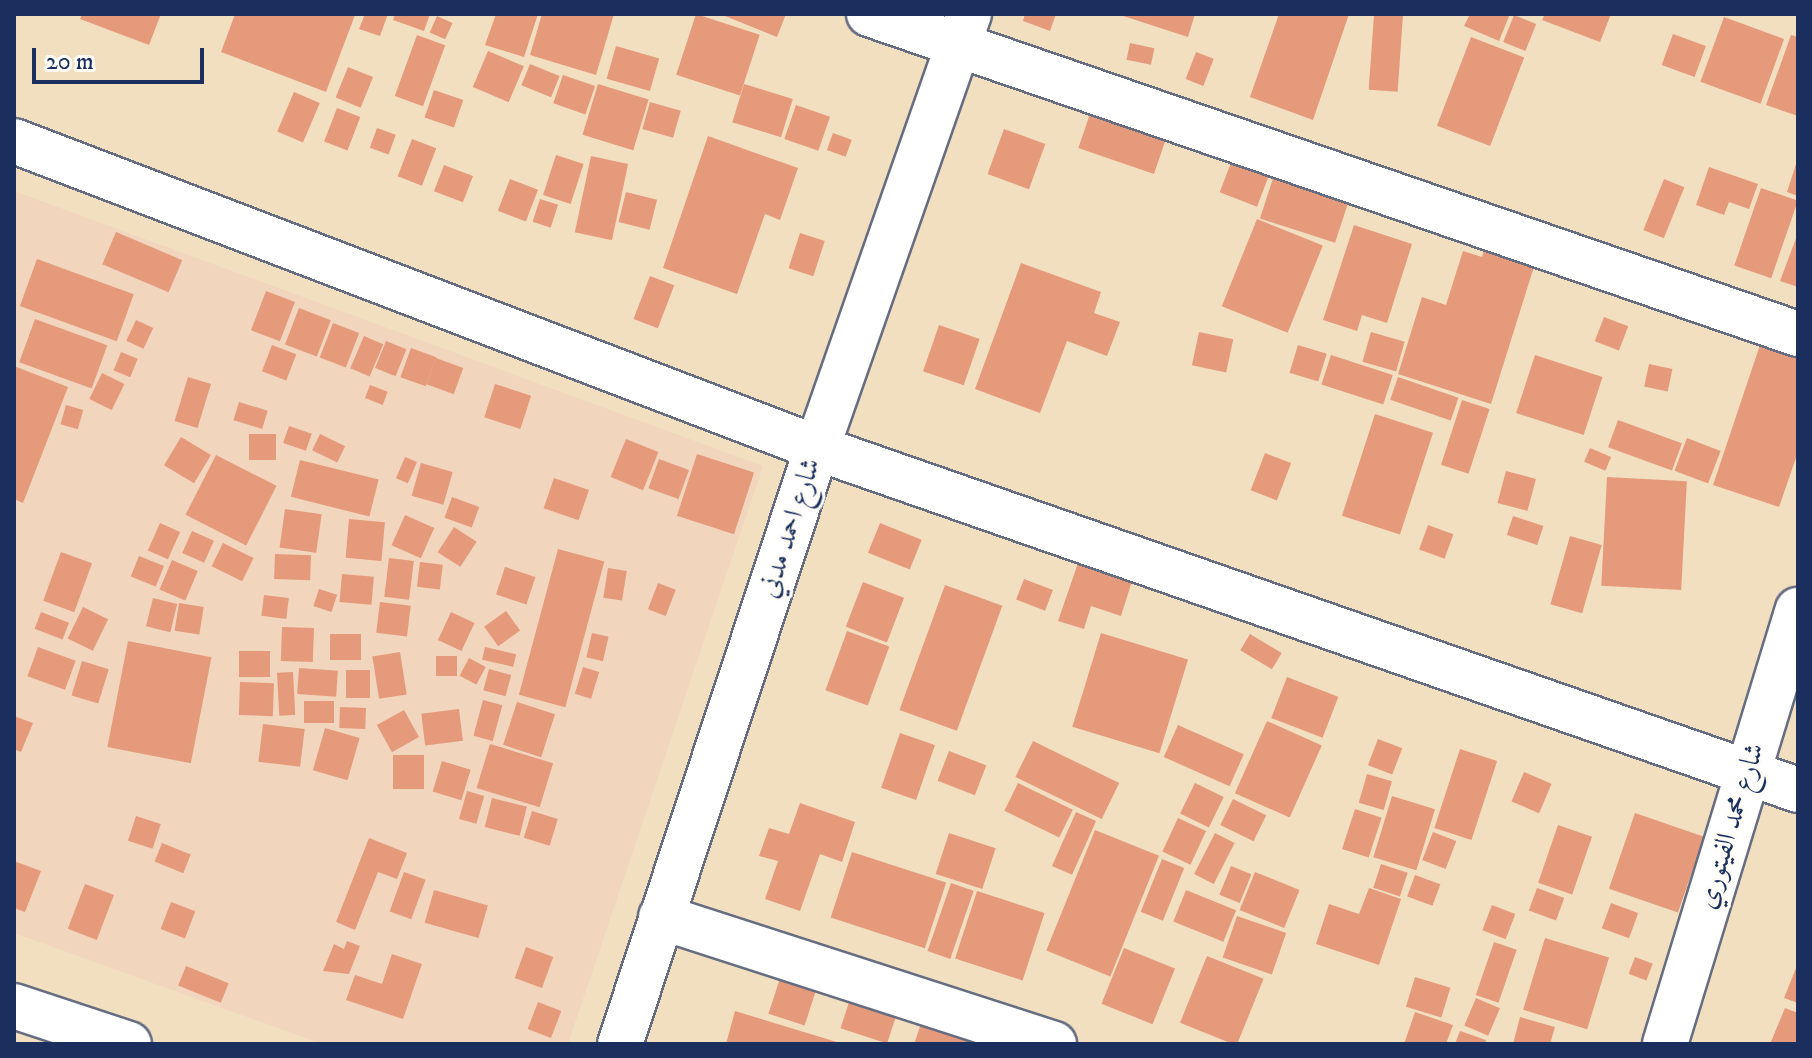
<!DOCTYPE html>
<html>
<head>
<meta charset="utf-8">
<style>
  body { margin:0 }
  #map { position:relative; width:1812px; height:1058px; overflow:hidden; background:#f2dfc0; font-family:"IM FELL DW Pica",Amiri,serif }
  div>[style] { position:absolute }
  .built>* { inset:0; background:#f1d5bd }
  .building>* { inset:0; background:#e69a7c; transform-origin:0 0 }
  .roads { filter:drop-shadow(2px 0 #666d80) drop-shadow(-2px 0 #666d80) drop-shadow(0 2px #666d80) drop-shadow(0 -2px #666d80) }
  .minor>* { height:44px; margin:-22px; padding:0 22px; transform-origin:22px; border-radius:22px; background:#fff }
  span { translate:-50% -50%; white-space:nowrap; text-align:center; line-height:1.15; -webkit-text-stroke:6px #fdfcf7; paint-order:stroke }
  .street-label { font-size:28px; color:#1b2f5e }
  .frame { position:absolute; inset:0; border:16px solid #1b2f5e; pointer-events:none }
  .scale { position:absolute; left:32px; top:48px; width:172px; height:36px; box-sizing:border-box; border:4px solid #1b2f5e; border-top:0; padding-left:10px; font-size:24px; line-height:28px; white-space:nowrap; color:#1b2f5e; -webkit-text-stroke:6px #fdfcf7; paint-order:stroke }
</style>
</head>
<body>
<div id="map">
  <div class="built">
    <i style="clip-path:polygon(14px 191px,763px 466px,568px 1044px,322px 1044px,14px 933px)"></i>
  </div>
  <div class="building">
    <i style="clip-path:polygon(82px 14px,161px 14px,149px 45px,80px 19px)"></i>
    <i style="clip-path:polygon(235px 14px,353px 14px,355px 15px,326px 92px,221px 52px)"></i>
    <i style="clip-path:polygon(365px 14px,388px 14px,380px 36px,359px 29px)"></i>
    <i style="clip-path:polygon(395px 14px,430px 14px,424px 31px,393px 20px)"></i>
    <i style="clip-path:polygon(496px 14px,538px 14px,524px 57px,485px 45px)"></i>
    <i style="clip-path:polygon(542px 14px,614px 14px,596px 75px,530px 55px)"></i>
    <i style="left:696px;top:14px;width:67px;height:64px;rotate:18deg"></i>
    <i style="clip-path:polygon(720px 14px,786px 14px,777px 37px)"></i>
    <i style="clip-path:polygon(1025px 14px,1056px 14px,1050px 31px,1023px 21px)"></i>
    <i style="clip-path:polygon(1117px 14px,1195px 14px,1188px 37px)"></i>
    <i style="clip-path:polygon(1279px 14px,1349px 14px,1313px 120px,1250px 97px)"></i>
    <i style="left:1374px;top:14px;width:29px;height:76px;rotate:4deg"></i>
    <i style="clip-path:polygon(1470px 14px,1510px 14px,1499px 41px,1464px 26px)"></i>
    <i style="clip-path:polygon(1545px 14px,1611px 14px,1600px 42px,1542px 20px)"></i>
    <i style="left:1514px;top:15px;width:24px;height:29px;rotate:22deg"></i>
    <i style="left:437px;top:16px;width:17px;height:18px;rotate:24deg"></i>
    <i style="left:1724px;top:17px;width:64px;height:69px;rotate:20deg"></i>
    <i style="left:1673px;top:34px;width:35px;height:33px;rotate:20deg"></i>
    <i style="left:417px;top:35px;width:30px;height:65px;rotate:20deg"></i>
    <i style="clip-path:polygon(1791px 35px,1798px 37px,1798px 116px,1766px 105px)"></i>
    <i style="left:1471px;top:37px;width:57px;height:95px;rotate:21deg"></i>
    <i style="left:1130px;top:43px;width:25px;height:17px;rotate:12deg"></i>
    <i style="left:616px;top:46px;width:45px;height:34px;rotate:16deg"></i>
    <i style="left:488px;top:51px;width:39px;height:39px;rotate:23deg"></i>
    <i style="left:1196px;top:52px;width:19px;height:29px;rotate:21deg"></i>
    <i style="left:530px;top:64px;width:32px;height:23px;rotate:22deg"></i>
    <i style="left:348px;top:67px;width:27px;height:33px;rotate:22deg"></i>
    <i style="left:563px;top:75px;width:34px;height:30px;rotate:19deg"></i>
    <i style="left:598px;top:84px;width:53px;height:53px;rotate:17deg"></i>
    <i style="left:744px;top:84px;width:51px;height:40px;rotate:17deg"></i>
    <i style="left:434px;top:90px;width:31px;height:29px;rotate:19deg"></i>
    <i style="left:294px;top:92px;width:28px;height:43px;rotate:23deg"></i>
    <i style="left:650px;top:102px;width:32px;height:28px;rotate:16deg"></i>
    <i style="left:796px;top:105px;width:36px;height:36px;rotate:19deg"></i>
    <i style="left:337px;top:108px;width:25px;height:36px;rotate:21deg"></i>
    <i style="left:1091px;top:111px;width:80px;height:39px;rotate:19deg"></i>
    <i style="left:377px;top:128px;width:20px;height:21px;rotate:20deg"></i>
    <i style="left:1004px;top:129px;width:44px;height:48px;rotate:20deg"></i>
    <i style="left:833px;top:133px;width:20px;height:18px;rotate:20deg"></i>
    <i style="clip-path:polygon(708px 136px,798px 168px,780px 220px,765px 214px,737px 294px,663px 268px)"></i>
    <i style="left:412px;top:139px;width:26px;height:40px;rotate:21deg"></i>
    <i style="left:556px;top:155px;width:29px;height:42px;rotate:18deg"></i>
    <i style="left:1234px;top:155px;width:40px;height:40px;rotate:21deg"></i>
    <i style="left:591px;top:156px;width:38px;height:78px;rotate:12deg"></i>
    <i style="clip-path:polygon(1797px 161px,1798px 161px,1798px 196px,1787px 192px)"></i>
    <i style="left:444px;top:165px;width:31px;height:28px;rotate:21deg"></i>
    <i style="clip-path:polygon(1709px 167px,1758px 184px,1749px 209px,1729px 202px,1724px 215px,1696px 205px)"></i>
    <i style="left:1276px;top:169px;width:79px;height:52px;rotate:18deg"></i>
    <i style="left:510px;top:179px;width:30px;height:34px;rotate:21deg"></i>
    <i style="left:1664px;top:179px;width:22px;height:55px;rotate:22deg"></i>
    <i style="left:1761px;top:188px;width:39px;height:82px;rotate:19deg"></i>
    <i style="left:626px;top:192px;width:32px;height:31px;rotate:14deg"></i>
    <i style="left:540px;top:199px;width:19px;height:24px;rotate:18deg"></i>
    <i style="left:1257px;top:219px;width:71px;height:94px;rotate:22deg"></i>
    <i style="clip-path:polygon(1354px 225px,1412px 244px,1387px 323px,1362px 315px,1357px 331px,1323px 320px)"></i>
    <i style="left:116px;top:232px;width:72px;height:35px;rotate:23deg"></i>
    <i style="left:800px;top:233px;width:26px;height:37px;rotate:18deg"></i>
    <i style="clip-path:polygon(1798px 233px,1798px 287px,1780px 281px)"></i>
    <i style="clip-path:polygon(1487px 242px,1537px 257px,1491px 404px,1398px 374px,1422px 297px,1446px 305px,1463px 251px,1482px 257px)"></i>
    <i style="left:37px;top:259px;width:103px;height:50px;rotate:20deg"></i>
    <i style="clip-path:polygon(1021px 263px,1101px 292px,1094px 313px,1120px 322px,1107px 356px,1067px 341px,1040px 413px,975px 389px)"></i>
    <i style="left:650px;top:276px;width:26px;height:46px;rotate:21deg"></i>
    <i style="left:266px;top:291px;width:31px;height:42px;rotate:21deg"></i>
    <i style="left:299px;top:308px;width:34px;height:39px;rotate:21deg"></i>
    <i style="left:1604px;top:317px;width:26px;height:26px;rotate:21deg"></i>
    <i style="left:35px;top:319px;width:77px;height:46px;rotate:20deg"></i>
    <i style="left:136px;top:320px;width:19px;height:23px;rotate:25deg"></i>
    <i style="left:333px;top:323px;width:28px;height:37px;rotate:21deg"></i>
    <i style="left:939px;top:325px;width:43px;height:49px;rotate:19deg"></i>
    <i style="left:1199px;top:332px;width:35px;height:34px;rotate:12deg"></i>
    <i style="left:1371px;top:332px;width:35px;height:31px;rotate:16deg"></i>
    <i style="left:364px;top:336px;width:21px;height:35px;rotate:23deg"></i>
    <i style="clip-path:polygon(1762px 339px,1798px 351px,1798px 452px,1779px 507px,1713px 485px)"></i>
    <i style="left:386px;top:341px;width:22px;height:29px;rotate:22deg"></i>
    <i style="left:272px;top:345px;width:26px;height:28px;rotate:21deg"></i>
    <i style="left:1298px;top:345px;width:30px;height:29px;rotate:17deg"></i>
    <i style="left:411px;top:348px;width:27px;height:31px;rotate:20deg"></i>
    <i style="left:121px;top:352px;width:18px;height:20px;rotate:22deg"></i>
    <i style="left:1331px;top:355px;width:65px;height:31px;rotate:18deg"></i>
    <i style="left:1535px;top:355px;width:71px;height:61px;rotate:18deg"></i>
    <i style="left:436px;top:358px;width:29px;height:28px;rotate:20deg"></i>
    <i style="left:1649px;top:364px;width:24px;height:23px;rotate:12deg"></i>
    <i style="clip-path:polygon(14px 366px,68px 387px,23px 503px,14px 499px)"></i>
    <i style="left:102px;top:373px;width:25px;height:29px;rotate:26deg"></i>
    <i style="left:188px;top:377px;width:24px;height:46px;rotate:17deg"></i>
    <i style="left:1398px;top:377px;width:64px;height:24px;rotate:19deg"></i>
    <i style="left:495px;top:384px;width:38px;height:35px;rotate:18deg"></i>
    <i style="left:370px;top:385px;width:19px;height:14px;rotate:21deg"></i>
    <i style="left:1462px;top:400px;width:29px;height:68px;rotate:18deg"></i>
    <i style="left:239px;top:402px;width:30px;height:19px;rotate:17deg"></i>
    <i style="left:66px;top:405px;width:18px;height:20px;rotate:16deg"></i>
    <i style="left:1375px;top:414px;width:61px;height:107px;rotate:18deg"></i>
    <i style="left:1618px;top:420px;width:68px;height:29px;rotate:20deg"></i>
    <i style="left:289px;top:426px;width:24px;height:18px;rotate:19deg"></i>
    <i style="left:249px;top:434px;width:27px;height:26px"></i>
    <i style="left:320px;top:434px;width:28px;height:18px;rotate:26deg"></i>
    <i style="left:181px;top:437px;width:35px;height:33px;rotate:31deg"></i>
    <i style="left:1687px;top:438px;width:36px;height:35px;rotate:21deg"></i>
    <i style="left:626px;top:439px;width:35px;height:41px;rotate:22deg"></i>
    <i style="left:1590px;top:448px;width:23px;height:15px;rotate:23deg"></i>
    <i style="left:1265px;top:453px;width:28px;height:40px;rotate:21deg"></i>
    <i style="left:697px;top:454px;width:60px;height:65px;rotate:18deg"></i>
    <i style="left:216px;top:455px;width:68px;height:67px;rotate:27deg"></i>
    <i style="left:405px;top:457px;width:13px;height:23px;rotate:23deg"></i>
    <i style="left:659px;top:459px;width:32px;height:31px;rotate:20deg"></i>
    <i style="left:300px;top:460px;width:81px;height:38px;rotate:14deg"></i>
    <i style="left:421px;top:463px;width:33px;height:34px;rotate:16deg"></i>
    <i style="left:1506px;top:471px;width:31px;height:33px;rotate:15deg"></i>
    <i style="left:1607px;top:477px;width:80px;height:109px;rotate:3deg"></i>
    <i style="left:554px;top:478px;width:37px;height:32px;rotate:19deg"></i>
    <i style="left:452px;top:497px;width:29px;height:22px;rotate:20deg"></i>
    <i style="left:285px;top:509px;width:37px;height:39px;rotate:8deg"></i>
    <i style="left:405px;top:515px;width:32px;height:33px;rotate:24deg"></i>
    <i style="left:1513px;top:516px;width:32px;height:20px;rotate:18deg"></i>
    <i style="left:349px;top:519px;width:36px;height:39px;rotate:5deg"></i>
    <i style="left:160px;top:523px;width:22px;height:30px;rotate:24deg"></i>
    <i style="left:880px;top:523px;width:45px;height:32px;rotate:22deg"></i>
    <i style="left:1428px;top:525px;width:27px;height:26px;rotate:20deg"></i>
    <i style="left:454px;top:527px;width:27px;height:30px;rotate:33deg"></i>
    <i style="left:192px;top:531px;width:24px;height:24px;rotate:24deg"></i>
    <i style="left:1570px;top:536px;width:33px;height:71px;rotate:16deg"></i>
    <i style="left:223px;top:543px;width:34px;height:26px;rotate:26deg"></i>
    <i style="left:558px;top:549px;width:48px;height:151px;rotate:15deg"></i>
    <i style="left:61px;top:552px;width:33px;height:52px;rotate:20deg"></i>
    <i style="left:275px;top:554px;width:36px;height:25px;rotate:2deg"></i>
    <i style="left:139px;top:556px;width:27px;height:22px;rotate:22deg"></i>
    <i style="left:389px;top:558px;width:25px;height:39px;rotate:7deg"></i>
    <i style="left:172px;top:560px;width:28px;height:32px;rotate:23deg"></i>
    <i style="left:420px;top:562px;width:23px;height:25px;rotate:7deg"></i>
    <i style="clip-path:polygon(1078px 563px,1132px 581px,1121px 616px,1091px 606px,1084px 629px,1058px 621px)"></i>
    <i style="left:505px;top:567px;width:32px;height:29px;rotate:18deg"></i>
    <i style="left:608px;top:568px;width:19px;height:30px;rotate:9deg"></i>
    <i style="left:342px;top:574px;width:32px;height:28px;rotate:5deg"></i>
    <i style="left:1024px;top:579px;width:31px;height:22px;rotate:21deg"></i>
    <i style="left:863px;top:582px;width:44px;height:48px;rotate:21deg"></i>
    <i style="left:658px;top:583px;width:19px;height:28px;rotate:21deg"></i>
    <i style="left:945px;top:585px;width:61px;height:133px;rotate:20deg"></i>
    <i style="left:319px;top:589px;width:19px;height:18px;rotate:18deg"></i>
    <i style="left:264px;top:595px;width:25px;height:21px;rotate:7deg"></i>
    <i style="left:153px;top:598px;width:25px;height:29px;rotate:14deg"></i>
    <i style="left:380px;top:602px;width:31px;height:31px;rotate:7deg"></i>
    <i style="left:179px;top:603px;width:25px;height:28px;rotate:9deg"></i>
    <i style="left:83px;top:607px;width:28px;height:35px;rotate:26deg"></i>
    <i style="left:506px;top:611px;width:24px;height:27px;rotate:54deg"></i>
    <i style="left:41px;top:612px;width:30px;height:18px;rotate:21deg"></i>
    <i style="left:451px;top:612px;width:26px;height:31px;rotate:25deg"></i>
    <i style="left:282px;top:627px;width:32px;height:34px;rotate:2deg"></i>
    <i style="left:847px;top:631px;width:45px;height:63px;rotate:20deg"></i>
    <i style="left:592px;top:633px;width:17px;height:25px;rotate:13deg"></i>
    <i style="left:1101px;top:633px;width:91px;height:98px;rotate:17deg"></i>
    <i style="left:330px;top:634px;width:31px;height:26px"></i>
    <i style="left:1250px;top:634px;width:37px;height:19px;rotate:31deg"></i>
    <i style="left:128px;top:641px;width:85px;height:108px;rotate:11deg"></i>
    <i style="left:38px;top:647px;width:40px;height:31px;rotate:20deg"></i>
    <i style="left:485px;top:647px;width:32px;height:13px;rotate:13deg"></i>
    <i style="left:239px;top:651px;width:31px;height:26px"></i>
    <i style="left:400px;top:652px;width:43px;height:28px;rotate:81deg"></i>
    <i style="left:436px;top:656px;width:21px;height:20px"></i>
    <i style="left:469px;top:658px;width:19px;height:20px;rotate:28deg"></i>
    <i style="left:82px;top:661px;width:28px;height:36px;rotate:17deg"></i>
    <i style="left:583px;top:667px;width:17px;height:28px;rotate:17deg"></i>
    <i style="left:299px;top:668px;width:39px;height:26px;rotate:4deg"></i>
    <i style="left:489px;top:669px;width:23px;height:22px;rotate:15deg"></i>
    <i style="left:370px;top:670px;width:28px;height:24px;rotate:90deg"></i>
    <i style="left:293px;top:672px;width:43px;height:16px;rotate:87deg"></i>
    <i style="left:1287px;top:677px;width:55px;height:44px;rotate:21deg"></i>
    <i style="left:240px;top:682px;width:34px;height:33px;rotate:2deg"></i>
    <i style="left:483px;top:700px;width:20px;height:37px;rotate:15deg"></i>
    <i style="left:304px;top:701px;width:30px;height:22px"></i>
    <i style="left:517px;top:702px;width:40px;height:45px;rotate:18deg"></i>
    <i style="left:340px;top:707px;width:26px;height:21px;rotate:2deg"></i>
    <i style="left:459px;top:709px;width:32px;height:38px;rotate:83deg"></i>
    <i style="left:404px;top:710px;width:31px;height:31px;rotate:61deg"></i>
    <i style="clip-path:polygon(14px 716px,33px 723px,21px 752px,14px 749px)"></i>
    <i style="left:1267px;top:721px;width:60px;height:79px;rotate:24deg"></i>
    <i style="left:263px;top:724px;width:42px;height:38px;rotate:7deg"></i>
    <i style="left:1178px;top:725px;width:72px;height:35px;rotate:24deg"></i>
    <i style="left:325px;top:728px;width:36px;height:44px;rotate:16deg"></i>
    <i style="left:900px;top:733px;width:37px;height:58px;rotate:19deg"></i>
    <i style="left:1378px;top:739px;width:26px;height:28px;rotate:21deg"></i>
    <i style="left:1033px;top:741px;width:96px;height:40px;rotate:26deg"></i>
    <i style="left:490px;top:744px;width:66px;height:46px;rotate:17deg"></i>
    <i style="left:1460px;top:749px;width:39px;height:83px;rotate:18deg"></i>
    <i style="left:949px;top:751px;width:40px;height:32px;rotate:21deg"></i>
    <i style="left:393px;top:755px;width:31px;height:34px"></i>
    <i style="left:442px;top:761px;width:30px;height:32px;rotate:17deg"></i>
    <i style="left:1524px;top:772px;width:30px;height:32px;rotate:23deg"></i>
    <i style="left:1367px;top:774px;width:26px;height:30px;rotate:16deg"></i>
    <i style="left:1018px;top:783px;width:61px;height:31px;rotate:26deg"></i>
    <i style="left:1195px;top:783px;width:32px;height:34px;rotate:26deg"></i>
    <i style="left:467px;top:791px;width:18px;height:29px;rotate:16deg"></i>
    <i style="left:1392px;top:796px;width:45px;height:64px;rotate:17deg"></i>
    <i style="left:492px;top:798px;width:36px;height:30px;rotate:14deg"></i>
    <i style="left:1233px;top:799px;width:37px;height:29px;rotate:26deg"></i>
    <i style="clip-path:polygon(800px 803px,855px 822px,842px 862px,820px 854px,800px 911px,765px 899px,778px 861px,759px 856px,769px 828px,789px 834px)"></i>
    <i style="left:1355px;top:809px;width:28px;height:42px;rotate:18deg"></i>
    <i style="left:532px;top:811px;width:27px;height:28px;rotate:17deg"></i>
    <i style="left:1076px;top:812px;width:22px;height:59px;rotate:24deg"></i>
    <i style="left:1635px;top:813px;width:73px;height:80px;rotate:19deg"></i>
    <i style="left:136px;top:816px;width:26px;height:26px;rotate:18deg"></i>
    <i style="left:1178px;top:818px;width:31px;height:37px;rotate:25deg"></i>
    <i style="left:1558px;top:825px;width:36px;height:61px;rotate:19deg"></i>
    <i style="left:1095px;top:830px;width:69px;height:130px;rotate:22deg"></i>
    <i style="left:1433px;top:832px;width:25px;height:30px;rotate:21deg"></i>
    <i style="left:949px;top:833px;width:49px;height:43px;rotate:18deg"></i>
    <i style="left:1215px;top:833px;width:22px;height:46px;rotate:27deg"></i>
    <i style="clip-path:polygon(369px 838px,407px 853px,397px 879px,378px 872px,355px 930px,336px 922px)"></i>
    <i style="left:162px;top:843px;width:31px;height:20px;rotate:22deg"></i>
    <i style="left:852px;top:852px;width:99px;height:69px;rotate:18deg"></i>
    <i style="left:1162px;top:859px;width:24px;height:57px;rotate:22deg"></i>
    <i style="clip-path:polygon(14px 861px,41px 871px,25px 912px,14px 908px)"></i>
    <i style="left:1381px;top:864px;width:28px;height:25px;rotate:18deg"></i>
    <i style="left:1231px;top:866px;width:22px;height:31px;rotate:22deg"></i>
    <i style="left:404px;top:872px;width:23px;height:42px;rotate:20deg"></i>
    <i style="left:1255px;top:872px;width:48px;height:41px;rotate:22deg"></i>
    <i style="left:1415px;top:875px;width:27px;height:23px;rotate:20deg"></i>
    <i style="left:951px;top:883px;width:24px;height:72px;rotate:19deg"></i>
    <i style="left:85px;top:884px;width:31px;height:48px;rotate:21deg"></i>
    <i style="clip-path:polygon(1369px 888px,1401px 899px,1379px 965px,1316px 944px,1329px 904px,1359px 914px)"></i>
    <i style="left:1537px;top:888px;width:29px;height:24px;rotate:20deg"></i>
    <i style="left:434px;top:890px;width:56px;height:34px;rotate:16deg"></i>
    <i style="left:1186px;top:890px;width:54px;height:34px;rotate:22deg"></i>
    <i style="left:977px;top:891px;width:71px;height:71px;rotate:18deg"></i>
    <i style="left:171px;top:902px;width:26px;height:29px;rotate:21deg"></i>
    <i style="left:1611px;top:903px;width:29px;height:27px;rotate:20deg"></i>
    <i style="left:1492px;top:905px;width:25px;height:27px;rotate:21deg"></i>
    <i style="left:1237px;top:916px;width:52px;height:44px;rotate:19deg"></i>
    <i style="left:1545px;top:938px;width:67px;height:75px;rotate:17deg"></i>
    <i style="clip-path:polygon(347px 941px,360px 946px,349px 974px,323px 971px,334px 944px,344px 949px)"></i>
    <i style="left:1494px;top:942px;width:24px;height:56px;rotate:19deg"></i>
    <i style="left:526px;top:947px;width:29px;height:33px;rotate:20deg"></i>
    <i style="left:1124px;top:948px;width:55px;height:60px;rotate:22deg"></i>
    <i style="clip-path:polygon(392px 954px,422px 964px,403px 1019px,346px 1000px,355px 975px,382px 984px)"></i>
    <i style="left:1207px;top:956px;width:61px;height:72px;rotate:22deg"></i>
    <i style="left:1635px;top:957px;width:19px;height:18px;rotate:21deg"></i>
    <i style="clip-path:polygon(1798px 963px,1798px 1003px,1784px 998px)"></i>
    <i style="left:186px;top:966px;width:46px;height:21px;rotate:22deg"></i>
    <i style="left:783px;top:969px;width:38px;height:47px;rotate:18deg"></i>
    <i style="left:1415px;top:977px;width:37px;height:31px;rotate:17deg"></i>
    <i style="left:851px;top:996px;width:49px;height:34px;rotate:18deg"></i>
    <i style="left:1476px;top:998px;width:26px;height:30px;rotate:23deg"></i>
    <i style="left:538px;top:1002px;width:25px;height:29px;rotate:21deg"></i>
    <i style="clip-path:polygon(1785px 1008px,1798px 1013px,1798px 1044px,1770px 1044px)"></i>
    <i style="clip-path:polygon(735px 1011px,840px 1043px,840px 1044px,726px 1044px)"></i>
    <i style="clip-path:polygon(1415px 1012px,1453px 1025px,1446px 1044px,1404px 1044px)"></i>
    <i style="clip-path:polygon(924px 1015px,986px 1044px,914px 1044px)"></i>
    <i style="clip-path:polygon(1520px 1017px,1555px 1027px,1550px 1044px,1513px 1044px)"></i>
    <i style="clip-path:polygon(1460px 1031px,1486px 1040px,1485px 1044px,1455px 1044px)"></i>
  </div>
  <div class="roads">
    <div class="minor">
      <i style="left:869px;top:14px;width:983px;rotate:19.01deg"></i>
      <i style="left:14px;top:141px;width:860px;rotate:20.92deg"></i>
      <i style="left:817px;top:448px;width:1039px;rotate:19.22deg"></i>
      <i style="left:661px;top:917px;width:413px;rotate:17.9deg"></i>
      <i style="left:14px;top:1006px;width:121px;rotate:18.3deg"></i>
      <i style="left:620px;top:1044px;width:628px;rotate:-71.71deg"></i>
      <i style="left:817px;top:448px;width:460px;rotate:-70.7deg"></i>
      <i style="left:1665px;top:1044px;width:454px;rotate:-73deg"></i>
    </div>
  </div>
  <div class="street-label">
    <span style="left:790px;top:528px;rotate:-72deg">شارع احمد مدني</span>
    <span style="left:1731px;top:826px;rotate:-73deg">شارع محمد الفيتوري</span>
  </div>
  <div class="frame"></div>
  <div class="scale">20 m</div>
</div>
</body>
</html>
